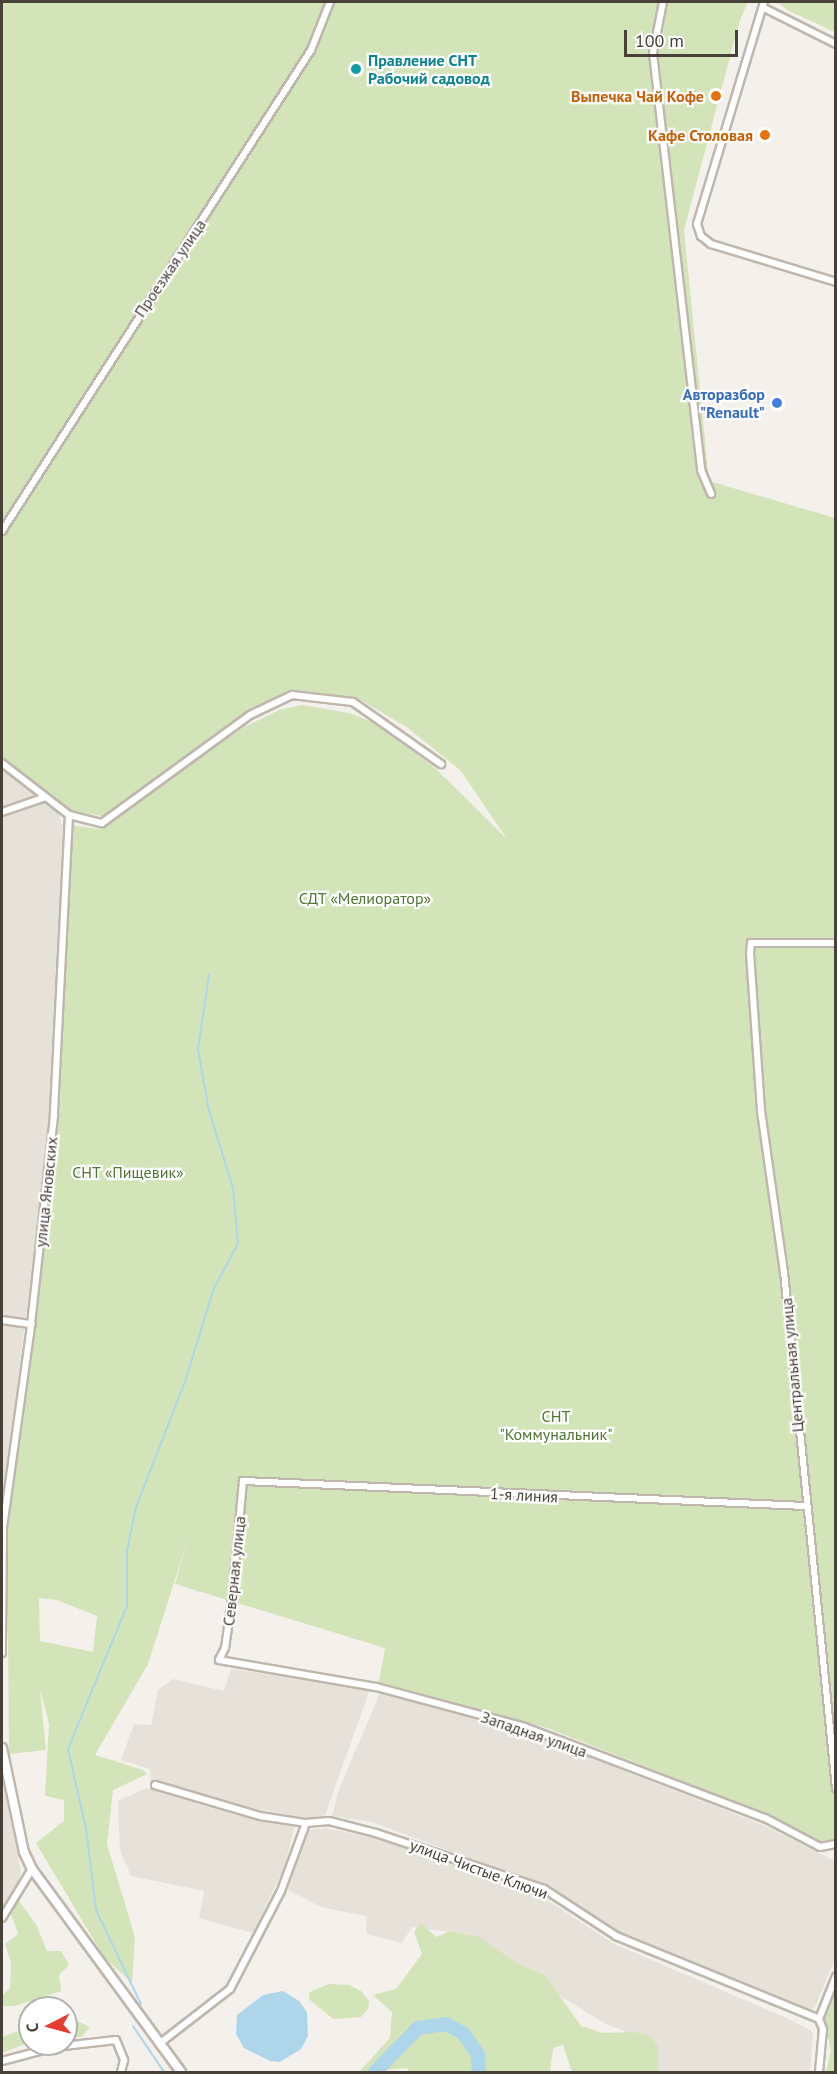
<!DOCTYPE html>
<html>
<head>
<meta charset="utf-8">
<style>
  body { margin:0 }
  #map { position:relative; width:837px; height:2074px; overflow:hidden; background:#f4f0eb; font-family:"PT Sans",sans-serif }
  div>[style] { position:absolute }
  .residential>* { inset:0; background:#e7e2d9 }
  .green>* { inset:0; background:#d3e4b8 }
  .water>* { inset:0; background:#aed6ea }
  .stream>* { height:2px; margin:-1px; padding:0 1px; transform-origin:1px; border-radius:1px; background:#aed6ea }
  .river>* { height:14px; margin:-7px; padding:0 7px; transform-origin:7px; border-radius:7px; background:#aed6ea }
  .roads { filter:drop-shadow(2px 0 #bfb7ae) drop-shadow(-2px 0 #bfb7ae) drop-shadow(0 2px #bfb7ae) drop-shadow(0 -2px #bfb7ae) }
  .minor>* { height:6px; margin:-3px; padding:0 3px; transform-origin:3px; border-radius:3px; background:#fff }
  .tertiary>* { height:8px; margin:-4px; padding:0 4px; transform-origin:4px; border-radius:4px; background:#fff }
  .dots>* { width:16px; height:16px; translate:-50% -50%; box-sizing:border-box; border:3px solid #fff; border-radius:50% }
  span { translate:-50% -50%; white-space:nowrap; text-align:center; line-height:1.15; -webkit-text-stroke:4.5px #fff; paint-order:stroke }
  .culture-label { font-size:16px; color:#0d838f; font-weight:700 }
  .left { translate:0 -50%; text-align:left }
  .food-label { font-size:16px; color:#c56008; font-weight:700 }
  .right { translate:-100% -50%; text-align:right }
  .street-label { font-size:16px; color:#474139 }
  .shop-label { font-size:16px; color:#366cbe; font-weight:700 }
  .park-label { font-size:16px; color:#507431 }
  .frame { position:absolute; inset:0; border:3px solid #474139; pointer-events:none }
  .north { position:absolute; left:18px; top:1996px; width:60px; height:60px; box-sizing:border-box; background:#fff; border:2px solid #b5b3b0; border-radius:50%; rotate:264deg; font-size:16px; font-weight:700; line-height:24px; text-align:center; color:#474139 }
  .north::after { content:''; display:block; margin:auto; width:21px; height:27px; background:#e53e30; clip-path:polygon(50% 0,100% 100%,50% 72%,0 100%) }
  .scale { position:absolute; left:624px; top:30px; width:114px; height:27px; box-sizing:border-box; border:3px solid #474139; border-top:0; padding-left:8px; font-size:18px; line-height:21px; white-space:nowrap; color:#474139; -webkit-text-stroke:4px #fff; paint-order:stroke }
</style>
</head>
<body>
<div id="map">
  <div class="residential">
    <i style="clip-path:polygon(2px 766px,56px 807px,64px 829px,50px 1123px,2px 1507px)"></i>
    <i style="clip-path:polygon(231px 1669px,370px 1689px,325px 1815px,309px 1819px,244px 1806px,151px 1779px,150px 1769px,121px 1760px,134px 1724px,151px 1725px,158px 1690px,173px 1679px,224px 1691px)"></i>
    <i style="clip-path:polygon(381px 1691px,521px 1731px,761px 1824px,835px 1861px,835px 1959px,814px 2009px,794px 2007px,622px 1934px,549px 1888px,372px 1822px,332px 1816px,339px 1789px)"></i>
    <i style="clip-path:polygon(2px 1771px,21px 1871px,17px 1886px,2px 1911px)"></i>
    <i style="clip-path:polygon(146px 1788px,232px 1814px,295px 1825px,284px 1868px,253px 1933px,199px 1918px,204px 1891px,131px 1876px,120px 1850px,118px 1801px)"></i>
    <i style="clip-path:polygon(324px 1828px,376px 1838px,541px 1896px,614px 1944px,789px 2019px,813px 2032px,810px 2072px,654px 2072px,654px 2043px,606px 2024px,457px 1933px,412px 1927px,402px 1943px,367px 1934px,366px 1916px,321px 1907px,288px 1890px,307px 1830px)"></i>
  </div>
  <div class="green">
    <i style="clip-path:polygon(evenodd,2px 2px,748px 2px,739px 23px,684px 230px,709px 481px,835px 518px,835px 1842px,821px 1842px,667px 1775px,547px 1728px,379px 1682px,385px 1648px,175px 1584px,187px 1542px,148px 1664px,95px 1755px,143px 1770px,147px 1774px,113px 1790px,107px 1844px,135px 1937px,132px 1983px,104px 1957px,36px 1843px,64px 1821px,64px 1800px,45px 1796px,49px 1724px,40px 1690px,46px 1750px,9px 1754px,7px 1521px,33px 1350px,60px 1100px,71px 825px,99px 829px,244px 727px,279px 710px,302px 705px,349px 713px,372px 722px,434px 767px,507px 839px,461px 771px,408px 728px,361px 700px,311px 692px,273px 698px,216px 733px,103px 816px,72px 811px,2px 757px,2px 2px,39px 1598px,57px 1600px,97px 1616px,93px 1652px,40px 1641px,39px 1598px)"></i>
    <i style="clip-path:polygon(778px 2px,835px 2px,835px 32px,789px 11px)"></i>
    <i style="clip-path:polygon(19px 1901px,36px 1924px,47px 1951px,61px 1951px,69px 1965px,59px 1975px,61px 1991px,15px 2006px,2px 2006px,2px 1996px,10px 1988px,11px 1963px,5px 1944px,18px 1934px,11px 1914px)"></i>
    <i style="clip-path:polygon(421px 1922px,436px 1937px,451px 1931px,479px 1937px,518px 1964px,545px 1975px,581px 2026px,603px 2033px,634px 2032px,650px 2036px,658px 2047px,658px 2072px,572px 2072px,563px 2045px,553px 2048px,550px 2072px,410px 2072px,407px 2068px,359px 2072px,390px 2038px,392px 2012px,373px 1995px,396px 1989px,422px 1954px,414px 1932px)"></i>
    <i style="clip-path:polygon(329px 1984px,349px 1985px,361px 1991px,369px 2001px,368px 2009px,361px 2017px,333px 2019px,309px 1999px,310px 1992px)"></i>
    <i style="clip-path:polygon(835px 1985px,835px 2072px,826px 2072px,831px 2051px,823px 2016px)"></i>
    <i style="clip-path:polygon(66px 2019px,72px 2019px,90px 2027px,81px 2037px,66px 2038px)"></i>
    <i style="clip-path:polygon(30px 2027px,30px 2042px,2px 2053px,2px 2037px)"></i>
  </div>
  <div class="water">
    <i style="clip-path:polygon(283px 1991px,299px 2001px,307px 2012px,308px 2036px,301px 2049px,280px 2062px,270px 2061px,244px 2048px,236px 2034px,237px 2015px,263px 1995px)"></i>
  </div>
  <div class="stream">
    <i style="left:141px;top:2004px;width:104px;rotate:-115.6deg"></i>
    <i style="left:96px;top:1910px;width:82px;rotate:-97deg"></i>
    <i style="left:86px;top:1829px;width:82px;rotate:-102.7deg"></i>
    <i style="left:68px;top:1749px;width:155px;rotate:-67.6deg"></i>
    <i style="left:127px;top:1606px;width:55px;rotate:-90deg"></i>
    <i style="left:127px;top:1551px;width:45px;rotate:-78.4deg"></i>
    <i style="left:136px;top:1507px;width:134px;rotate:-68.6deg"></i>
    <i style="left:185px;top:1382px;width:98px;rotate:-72.9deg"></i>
    <i style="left:214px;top:1288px;width:50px;rotate:-61.4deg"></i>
    <i style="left:238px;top:1244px;width:56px;rotate:-95.1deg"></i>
    <i style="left:233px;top:1188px;width:81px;rotate:-107.3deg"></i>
    <i style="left:209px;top:1111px;width:63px;rotate:-100.1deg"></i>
    <i style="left:198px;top:1049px;width:75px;rotate:-81.5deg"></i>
    <i style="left:133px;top:2026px;width:55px;rotate:56deg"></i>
  </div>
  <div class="river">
    <i style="left:375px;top:2072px;width:62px;rotate:-45.7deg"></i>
    <i style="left:418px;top:2028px;width:28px;rotate:-8deg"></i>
    <i style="left:446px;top:2024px;width:21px;rotate:29deg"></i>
    <i style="left:464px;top:2034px;width:25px;rotate:56deg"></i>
    <i style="left:478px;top:2055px;width:17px;rotate:87deg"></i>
  </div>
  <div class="roads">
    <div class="minor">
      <i style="left:663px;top:2px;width:52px;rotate:101.1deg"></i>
      <i style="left:653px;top:53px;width:420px;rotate:83.4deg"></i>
      <i style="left:701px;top:470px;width:26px;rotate:67deg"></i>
      <i style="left:764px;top:2px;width:232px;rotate:106.8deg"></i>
      <i style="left:697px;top:224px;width:13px;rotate:72deg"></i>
      <i style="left:701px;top:236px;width:13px;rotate:39deg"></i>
      <i style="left:711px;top:244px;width:131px;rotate:16.9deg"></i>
      <i style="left:764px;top:8px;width:80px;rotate:26.6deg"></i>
      <i style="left:2px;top:531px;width:572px;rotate:-57.28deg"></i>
      <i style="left:311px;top:50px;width:52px;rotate:-68.4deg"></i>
      <i style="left:2px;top:763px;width:85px;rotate:37.8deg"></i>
      <i style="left:69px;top:815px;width:301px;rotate:92.9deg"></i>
      <i style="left:54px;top:1116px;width:218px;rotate:96.3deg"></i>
      <i style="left:30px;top:1333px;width:197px;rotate:97.9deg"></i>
      <i style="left:3px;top:1528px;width:125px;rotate:90.5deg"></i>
      <i style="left:2px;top:812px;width:46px;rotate:-18.8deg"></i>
      <i style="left:69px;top:815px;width:34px;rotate:14deg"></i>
      <i style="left:102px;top:823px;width:183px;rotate:-36.1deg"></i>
      <i style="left:250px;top:715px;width:47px;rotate:-25.5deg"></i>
      <i style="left:292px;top:695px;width:61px;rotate:6.5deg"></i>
      <i style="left:353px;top:702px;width:108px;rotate:35.2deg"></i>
      <i style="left:836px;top:943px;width:85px;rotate:180deg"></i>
      <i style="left:751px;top:943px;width:10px;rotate:96deg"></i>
      <i style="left:750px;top:953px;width:158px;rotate:86deg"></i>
      <i style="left:761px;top:1111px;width:163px;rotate:81.9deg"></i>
      <i style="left:784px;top:1272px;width:519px;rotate:84.25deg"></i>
      <i style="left:2px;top:1320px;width:30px;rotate:8deg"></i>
      <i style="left:805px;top:1506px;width:563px;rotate:-177.45deg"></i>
      <i style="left:243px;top:1481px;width:119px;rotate:95.3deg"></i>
      <i style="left:232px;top:1599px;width:49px;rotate:98.1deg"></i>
      <i style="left:225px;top:1648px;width:13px;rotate:117deg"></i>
      <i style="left:219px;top:1660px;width:159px;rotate:9.8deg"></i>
      <i style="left:376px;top:1687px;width:154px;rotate:15deg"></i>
      <i style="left:525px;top:1727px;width:257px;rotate:20.8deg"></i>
      <i style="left:765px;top:1818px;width:62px;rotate:27.8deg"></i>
      <i style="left:820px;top:1847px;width:16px;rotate:-11deg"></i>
      <i style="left:155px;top:1785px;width:109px;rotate:16.4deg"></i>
      <i style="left:260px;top:1816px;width:47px;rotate:8.7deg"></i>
      <i style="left:306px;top:1823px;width:23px;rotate:-5deg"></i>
      <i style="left:329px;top:1821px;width:49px;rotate:14.3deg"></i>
      <i style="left:376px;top:1833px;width:177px;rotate:18.4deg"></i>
      <i style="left:544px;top:1889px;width:86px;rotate:33.1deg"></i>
      <i style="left:616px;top:1936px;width:219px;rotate:22.2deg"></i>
      <i style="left:2px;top:1918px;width:57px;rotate:-58.5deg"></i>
      <i style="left:159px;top:2044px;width:90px;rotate:-37.8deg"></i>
      <i style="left:230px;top:1989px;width:110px;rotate:-62.5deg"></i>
      <i style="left:281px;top:1891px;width:72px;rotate:-69.8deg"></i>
      <i style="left:2px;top:2061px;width:55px;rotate:-14.8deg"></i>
      <i style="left:55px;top:2047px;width:61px;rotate:-6.5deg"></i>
      <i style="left:116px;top:2040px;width:22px;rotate:68deg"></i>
      <i style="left:124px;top:2060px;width:12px;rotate:104deg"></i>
      <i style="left:819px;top:2072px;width:43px;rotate:-84.7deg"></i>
      <i style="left:823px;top:2029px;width:11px;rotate:-112deg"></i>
      <i style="left:819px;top:2019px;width:46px;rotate:-68.4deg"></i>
    </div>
    <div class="tertiary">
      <i style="left:2px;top:1748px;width:106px;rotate:78.1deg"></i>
      <i style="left:24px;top:1852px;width:19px;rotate:65deg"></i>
      <i style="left:32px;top:1869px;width:252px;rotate:53.7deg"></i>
    </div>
  </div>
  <div class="dots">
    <i style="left:356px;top:69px;background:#0f9aa8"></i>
    <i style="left:716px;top:96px;background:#e8710a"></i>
    <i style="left:765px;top:135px;background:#e8710a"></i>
    <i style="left:777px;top:403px;background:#3f7fe0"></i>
  </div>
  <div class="culture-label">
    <span class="left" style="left:368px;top:69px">Правление СНТ<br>Рабочий садовод</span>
  </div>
  <div class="food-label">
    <span class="right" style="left:704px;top:96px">Выпечка Чай Кофе</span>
    <span class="right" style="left:753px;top:135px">Кафе Столовая</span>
  </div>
  <div class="street-label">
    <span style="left:170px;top:268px;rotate:-56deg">Проезжая улица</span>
    <span style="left:46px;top:1192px;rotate:-84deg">улица Яновских</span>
    <span style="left:792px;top:1365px;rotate:-95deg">Центральная улица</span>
    <span style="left:524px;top:1495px;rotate:3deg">1-я линия</span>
    <span style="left:234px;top:1571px;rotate:-84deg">Северная улица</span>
    <span style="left:534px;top:1734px;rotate:19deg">Западная улица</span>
    <span style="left:479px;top:1869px;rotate:20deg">улица Чистые Ключи</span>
  </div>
  <div class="shop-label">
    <span class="right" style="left:765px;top:403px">Авторазбор<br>"Renault"</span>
  </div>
  <div class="park-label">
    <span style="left:365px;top:898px">СДТ «Мелиоратор»</span>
    <span style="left:128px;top:1172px">СНТ «Пищевик»</span>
    <span style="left:556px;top:1425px">СНТ<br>"Коммунальник"</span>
  </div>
  <div class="frame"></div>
  <div class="north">С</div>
  <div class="scale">100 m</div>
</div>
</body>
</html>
